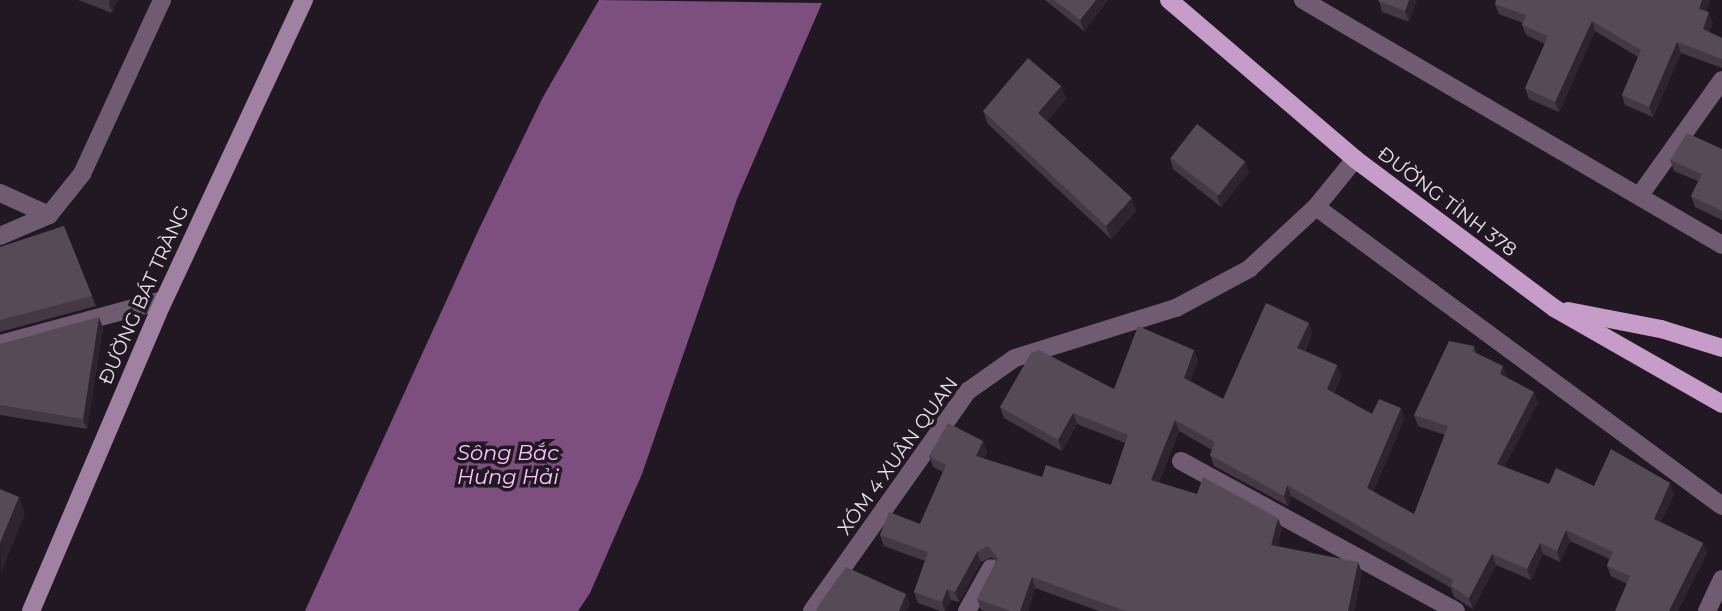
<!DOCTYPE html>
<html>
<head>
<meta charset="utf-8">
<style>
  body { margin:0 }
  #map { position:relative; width:1722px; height:611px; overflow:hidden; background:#221823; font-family:Montserrat,sans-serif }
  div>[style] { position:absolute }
  .water>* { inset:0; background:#7c4f7e }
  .street>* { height:18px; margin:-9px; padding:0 9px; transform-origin:9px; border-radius:9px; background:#705c71 }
  .secondary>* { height:18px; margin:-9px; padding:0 9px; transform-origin:9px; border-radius:9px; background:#a181a2 }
  .primary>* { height:18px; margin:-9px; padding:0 9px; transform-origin:9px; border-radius:9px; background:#c69dc8 }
  .wall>* { inset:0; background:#433843 }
  .shaded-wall>* { inset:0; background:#2e232e }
  .building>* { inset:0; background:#554a55; transform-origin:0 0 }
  span { translate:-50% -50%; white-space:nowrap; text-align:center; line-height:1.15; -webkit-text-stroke:7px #221823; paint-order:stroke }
  .street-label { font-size:19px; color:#eae3ea }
  .water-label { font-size:21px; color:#fac4fc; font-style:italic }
</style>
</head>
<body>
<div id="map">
  <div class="water">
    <i style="clip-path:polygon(599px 0,822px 3px,737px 199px,642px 474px,590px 593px,578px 611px,305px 611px,479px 229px,543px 97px)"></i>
  </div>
  <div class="street">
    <i style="left:1303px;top:0;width:485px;rotate:30.3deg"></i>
    <i style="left:0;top:193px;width:54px;rotate:24.2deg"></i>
    <i style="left:1640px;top:195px;width:141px;rotate:-54.5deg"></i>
    <i style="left:1316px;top:207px;width:504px;rotate:36.37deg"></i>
    <i style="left:0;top:236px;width:53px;rotate:-23.2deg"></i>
    <i style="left:49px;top:215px;width:53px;rotate:-51.2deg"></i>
    <i style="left:82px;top:174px;width:192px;rotate:-65.3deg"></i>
    <i style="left:0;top:344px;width:169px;rotate:-15.1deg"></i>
    <i style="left:1181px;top:461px;width:313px;rotate:28.6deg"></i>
    <i style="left:812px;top:611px;width:270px;rotate:-54.7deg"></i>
    <i style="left:968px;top:391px;width:57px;rotate:-35.1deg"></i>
    <i style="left:1015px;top:358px;width:169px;rotate:-17.3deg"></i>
    <i style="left:1176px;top:308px;width:83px;rotate:-28.1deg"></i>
    <i style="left:1249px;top:269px;width:91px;rotate:-42.8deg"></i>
    <i style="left:1316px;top:207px;width:62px;rotate:-50.9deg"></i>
    <i style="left:967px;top:611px;width:49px;rotate:-60.8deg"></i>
    <i style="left:1707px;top:611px;width:35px;rotate:-65deg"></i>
  </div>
  <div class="secondary">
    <i style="left:31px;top:611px;width:322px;rotate:-66.9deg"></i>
    <i style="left:157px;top:315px;width:348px;rotate:-65deg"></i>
  </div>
  <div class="primary">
    <i style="left:1169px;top:0;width:245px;rotate:40.5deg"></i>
    <i style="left:1355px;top:159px;width:249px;rotate:36.8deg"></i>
    <i style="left:1554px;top:308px;width:193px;rotate:29.7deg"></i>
    <i style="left:1568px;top:311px;width:95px;rotate:11deg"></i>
    <i style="left:1661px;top:329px;width:64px;rotate:17.3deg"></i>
  </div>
  <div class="wall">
    <i style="clip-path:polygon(78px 0,118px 0,112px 13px)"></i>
    <i style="clip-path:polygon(1045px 0,1108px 0,1084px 31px)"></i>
    <i style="clip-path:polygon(1379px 0,1417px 0,1409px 22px,1382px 12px)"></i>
    <i style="clip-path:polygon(1710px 0,1706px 11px,1713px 23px,1709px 32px,1722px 38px,1722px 68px,1681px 53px,1653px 117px,1625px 105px,1622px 95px,1638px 57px,1595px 31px,1559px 112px,1529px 99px,1525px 88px,1545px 44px,1526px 35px,1522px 25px,1523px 23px,1499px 14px,1495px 4px)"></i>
    <i style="clip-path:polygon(1061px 86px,1066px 99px,1047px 121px,1136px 211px,1111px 239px,988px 124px,983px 111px)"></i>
    <i style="clip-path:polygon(1722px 149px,1722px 220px,1695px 207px,1691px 196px,1698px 181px,1674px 171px,1670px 160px)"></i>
    <i style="clip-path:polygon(1170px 158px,1245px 162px,1249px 172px,1221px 207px,1173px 169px)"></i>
    <i style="clip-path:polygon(64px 226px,96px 306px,0 332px,0 247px)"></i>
    <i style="clip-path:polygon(1309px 323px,1312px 333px,1305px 351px,1337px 365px,1341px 376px,1334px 393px,1372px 414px,1401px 408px,1404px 419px,1373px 492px,1414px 514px,1445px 435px,1418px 426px,1414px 415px,1474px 346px,1476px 354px,1507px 377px,1538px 402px,1504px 467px,1549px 484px,1594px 486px,1674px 494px,1661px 522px,1703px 543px,1707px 554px,1627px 584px,1611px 576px,1607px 566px,1609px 559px,1570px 541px,1560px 562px,1543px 554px,1531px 580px,1496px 565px,1473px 609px,1454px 597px,1451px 588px,1291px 496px,1288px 506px,1214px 466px,1210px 455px,1212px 450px,1179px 431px,1159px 482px,1282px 529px,1277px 546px,1362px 572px,1354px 611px,1099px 611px,1035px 588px,1028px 611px,984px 611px,981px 610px,977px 599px,996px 562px,992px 557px,981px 562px,959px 602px,951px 600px,946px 611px,940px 611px,918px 603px,914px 592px,925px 561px,884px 546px,880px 535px,920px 524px,943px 472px,933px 467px,929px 456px,983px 441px,987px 452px,984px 459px,1042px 477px,1111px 485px,1125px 443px,1077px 424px,1062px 451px,1004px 418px,1000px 407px,1114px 389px,1194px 350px,1198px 361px,1190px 381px,1223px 399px)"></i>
    <i style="clip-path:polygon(103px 328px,87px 429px,0 415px,0 344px)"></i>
  </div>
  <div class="shaded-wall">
    <i style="clip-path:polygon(110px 0,118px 0,112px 13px,109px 2px)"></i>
    <i style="clip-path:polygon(1096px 0,1108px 0,1084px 31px,1080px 20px)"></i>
    <i style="clip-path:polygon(1409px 0,1417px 0,1409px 22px,1405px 11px)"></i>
    <i style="clip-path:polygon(1702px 0,1710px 0,1703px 19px,1699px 9px)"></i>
    <i style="clip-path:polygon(1709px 12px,1713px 23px,1707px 39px,1703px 29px)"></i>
    <i style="clip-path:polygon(1592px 21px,1595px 31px,1559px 112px,1555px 102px)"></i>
    <i style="clip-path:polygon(1677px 42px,1681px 53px,1653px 117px,1649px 107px)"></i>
    <i style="clip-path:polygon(1061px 86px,1066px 99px,1043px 126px,1038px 113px)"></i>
    <i style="clip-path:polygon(1245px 162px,1249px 172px,1221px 207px,1217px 196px)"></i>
    <i style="clip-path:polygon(1132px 198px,1136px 211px,1111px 239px,1106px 226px)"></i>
    <i style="clip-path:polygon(99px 317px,103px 328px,87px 429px,83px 419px)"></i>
    <i style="clip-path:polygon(1309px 323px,1312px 333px,1301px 358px,1297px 348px)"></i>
    <i style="clip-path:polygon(1194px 350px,1198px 361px,1188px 388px,1184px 378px)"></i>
    <i style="clip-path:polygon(1337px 365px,1341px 376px,1331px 400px,1327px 389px)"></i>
    <i style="clip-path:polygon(1503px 366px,1507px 377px,1504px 384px,1500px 374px)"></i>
    <i style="clip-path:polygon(1534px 392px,1538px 402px,1501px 475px,1497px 464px)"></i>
    <i style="clip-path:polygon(1401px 408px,1404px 419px,1370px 499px,1367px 488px)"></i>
    <i style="clip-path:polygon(1073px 413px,1077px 424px,1062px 451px,1058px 440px)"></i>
    <i style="clip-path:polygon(1175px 420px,1179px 431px,1155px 491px,1151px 480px)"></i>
    <i style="clip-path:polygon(983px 441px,987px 452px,980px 467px,976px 456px)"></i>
    <i style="clip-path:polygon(1670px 483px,1674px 494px,1658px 530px,1654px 519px)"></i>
    <i style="clip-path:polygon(1287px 485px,1291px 496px,1288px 506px,1284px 496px)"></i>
    <i style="clip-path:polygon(19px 497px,25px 514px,1px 573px,0 543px)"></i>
    <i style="clip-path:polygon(1278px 518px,1282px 529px,1275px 555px,1271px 545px)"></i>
    <i style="clip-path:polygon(1566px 530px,1570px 541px,1560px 562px,1557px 551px)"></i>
    <i style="clip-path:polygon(1540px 543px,1543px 554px,1531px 580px,1527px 569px)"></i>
    <i style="clip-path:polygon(1703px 543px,1707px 554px,1678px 611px,1669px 611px)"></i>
    <i style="clip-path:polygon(977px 552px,981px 562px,959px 602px,955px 592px)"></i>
    <i style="clip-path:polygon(1492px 554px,1496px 565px,1473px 609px,1469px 598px)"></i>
    <i style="clip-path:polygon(1358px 562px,1362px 572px,1354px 611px,1348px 611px)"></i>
    <i style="clip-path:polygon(1032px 577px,1035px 588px,1028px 611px,1020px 611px)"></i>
    <i style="clip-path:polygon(947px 589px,951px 600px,946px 611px,945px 611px,942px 602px)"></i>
    <i style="clip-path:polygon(906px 594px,910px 604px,907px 611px,899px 611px)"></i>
  </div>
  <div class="building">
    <i style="clip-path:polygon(1054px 0,1096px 0,1080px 20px)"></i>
    <i style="clip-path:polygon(1379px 0,1409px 0,1405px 11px,1378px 1px)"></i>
    <i style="clip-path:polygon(1496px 0,1702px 0,1699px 9px,1709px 12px,1703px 29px,1722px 38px,1722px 59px,1677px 42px,1649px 107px,1622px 95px,1641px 50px,1592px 21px,1555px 102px,1525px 88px,1548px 36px,1522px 25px,1526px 15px,1495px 4px)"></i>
    <i style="clip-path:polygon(1028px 58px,1061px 86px,1038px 113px,1132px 198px,1106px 226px,983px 111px)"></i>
    <i style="left:1197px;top:124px;width:61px;height:43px;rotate:38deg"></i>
    <i style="clip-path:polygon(1687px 133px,1722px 149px,1722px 211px,1691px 196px,1702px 174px,1670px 160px)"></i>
    <i style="clip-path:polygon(64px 226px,92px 296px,0 320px,0 247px)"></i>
    <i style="clip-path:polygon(1266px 303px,1309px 323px,1297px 348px,1337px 365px,1327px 389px,1372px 414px,1379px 399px,1401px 408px,1367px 488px,1414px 514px,1448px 426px,1414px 415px,1449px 341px,1474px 346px,1472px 351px,1503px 366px,1500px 374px,1534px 392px,1497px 464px,1549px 484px,1556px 468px,1594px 486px,1611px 449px,1670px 483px,1654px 519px,1703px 543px,1669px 611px,1615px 611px,1630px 576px,1607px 566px,1613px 552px,1566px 530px,1557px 551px,1540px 543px,1527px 569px,1492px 554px,1469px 598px,1451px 586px,1453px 580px,1287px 485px,1284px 496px,1210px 455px,1215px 442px,1175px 420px,1151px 480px,1197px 494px,1203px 477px,1278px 518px,1271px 545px,1358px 562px,1348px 611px,1125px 611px,1032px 577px,1020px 611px,1011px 611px,977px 599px,998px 558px,988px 546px,977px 552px,955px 592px,947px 589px,942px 602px,914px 592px,928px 552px,880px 535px,889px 512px,920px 524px,946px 465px,929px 456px,948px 423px,983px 441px,976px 456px,1042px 477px,1046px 465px,1111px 485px,1128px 435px,1073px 413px,1058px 440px,1000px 407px,1031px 353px,1039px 350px,1114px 389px,1138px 326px,1194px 350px,1184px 378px,1223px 399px)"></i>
    <i style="clip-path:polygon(99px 317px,83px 419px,0 405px,0 344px)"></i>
    <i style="clip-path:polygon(0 489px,19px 497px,0 543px)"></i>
    <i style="clip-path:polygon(846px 567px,906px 594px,899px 611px,816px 611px,818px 606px)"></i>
  </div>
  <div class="street-label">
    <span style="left:1447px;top:202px;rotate:37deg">ĐƯỜNG TỈNH 378</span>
    <span style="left:144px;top:295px;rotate:-66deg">ĐƯỜNG BÁT TRÀNG</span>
    <span style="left:898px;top:456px;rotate:-54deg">XÓM 4 XUÂN QUAN</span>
  </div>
  <div class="water-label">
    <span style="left:508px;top:465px">Sông Bắc<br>Hưng Hải</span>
  </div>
</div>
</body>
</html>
